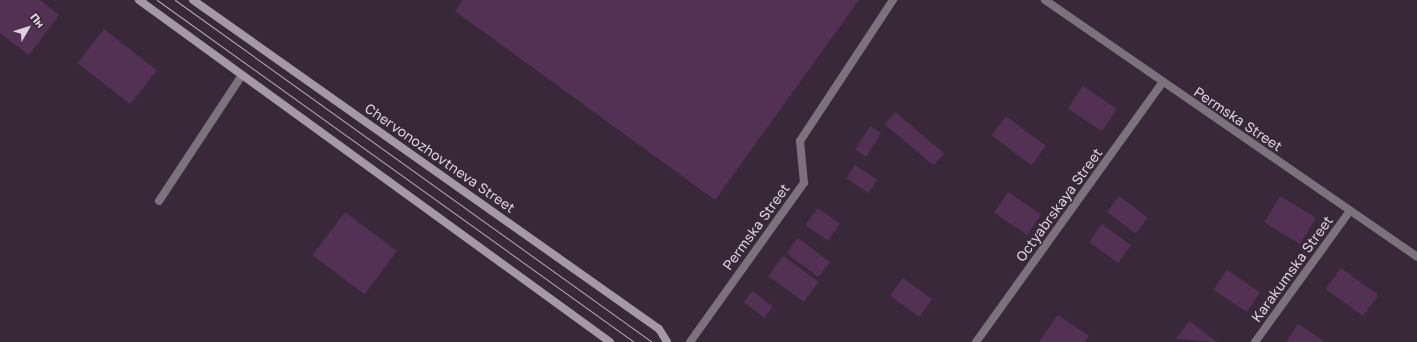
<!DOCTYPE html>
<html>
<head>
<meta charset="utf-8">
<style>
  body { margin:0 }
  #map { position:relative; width:1417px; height:342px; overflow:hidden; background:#39283a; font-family:"Golos Text",sans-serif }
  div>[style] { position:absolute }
  .building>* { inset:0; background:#533155; transform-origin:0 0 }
  .service>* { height:8px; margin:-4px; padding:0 4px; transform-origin:4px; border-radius:4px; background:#7b727b }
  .minor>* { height:8px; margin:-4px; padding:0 4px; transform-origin:4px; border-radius:4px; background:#7b727b }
  .secondary>* { height:8px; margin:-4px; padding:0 4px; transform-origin:4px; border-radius:4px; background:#a698a7 }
  .tram>* { height:1px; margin:-0.5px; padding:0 0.5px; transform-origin:0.5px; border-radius:0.5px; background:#b6a9b6 }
  span { translate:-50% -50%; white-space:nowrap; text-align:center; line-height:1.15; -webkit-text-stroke:3px #39283a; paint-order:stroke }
  .street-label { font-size:14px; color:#ddd2dd }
  .north { position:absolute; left:8px; top:8px; width:40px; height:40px; -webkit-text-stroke:3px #39283a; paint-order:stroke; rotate:51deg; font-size:11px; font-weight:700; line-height:16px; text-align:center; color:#ddd2dd }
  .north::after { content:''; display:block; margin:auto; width:14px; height:18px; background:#ddd2dd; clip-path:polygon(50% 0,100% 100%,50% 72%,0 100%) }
</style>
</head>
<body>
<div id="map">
  <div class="building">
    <i style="clip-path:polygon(0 0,40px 0,59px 15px,29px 55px,0 33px)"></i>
    <i style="clip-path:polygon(463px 0,859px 0,715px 200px,455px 11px)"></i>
    <i style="left:104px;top:29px;width:67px;height:43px;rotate:38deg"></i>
    <i style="left:1083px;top:86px;width:41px;height:27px;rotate:34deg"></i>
    <i style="left:895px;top:112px;width:64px;height:16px;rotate:40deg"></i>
    <i style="left:1006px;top:116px;width:50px;height:24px;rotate:37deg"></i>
    <i style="left:870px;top:126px;width:13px;height:28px;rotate:32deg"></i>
    <i style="left:855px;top:165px;width:27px;height:16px;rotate:34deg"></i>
    <i style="left:1008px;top:192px;width:40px;height:25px;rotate:34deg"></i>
    <i style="left:1119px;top:196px;width:36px;height:20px;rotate:37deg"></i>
    <i style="left:1280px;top:196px;width:42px;height:31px;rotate:31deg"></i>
    <i style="left:818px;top:208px;width:27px;height:21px;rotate:36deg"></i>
    <i style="left:345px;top:212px;width:65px;height:54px;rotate:37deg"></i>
    <i style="left:1102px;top:224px;width:36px;height:22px;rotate:36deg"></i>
    <i style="left:798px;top:238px;width:40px;height:19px;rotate:37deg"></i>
    <i style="left:783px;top:256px;width:44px;height:25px;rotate:36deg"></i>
    <i style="left:1341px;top:268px;width:46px;height:26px;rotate:36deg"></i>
    <i style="left:1227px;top:270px;width:40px;height:24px;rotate:34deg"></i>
    <i style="left:903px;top:278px;width:36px;height:22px;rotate:36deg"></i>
    <i style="left:752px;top:291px;width:26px;height:14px;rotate:37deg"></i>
    <i style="clip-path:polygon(1058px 315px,1089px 336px,1085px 342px,1039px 342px)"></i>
    <i style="clip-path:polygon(1189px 321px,1217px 342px,1176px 339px)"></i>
    <i style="clip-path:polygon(1298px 324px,1324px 341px,1323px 342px,1286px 342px)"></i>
  </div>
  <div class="service">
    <i style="left:159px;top:201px;width:151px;rotate:-56.6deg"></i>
  </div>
  <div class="minor">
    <i style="left:1045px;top:0;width:452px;rotate:34.6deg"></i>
    <i style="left:690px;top:342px;width:196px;rotate:-54.4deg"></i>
    <i style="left:804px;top:183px;width:42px;rotate:-95.4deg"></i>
    <i style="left:800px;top:141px;width:169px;rotate:-56.6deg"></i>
    <i style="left:976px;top:342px;width:319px;rotate:-54.3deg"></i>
    <i style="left:1255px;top:342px;width:162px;rotate:-54.1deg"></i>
  </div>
  <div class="secondary">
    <i style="left:139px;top:0;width:582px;rotate:35.98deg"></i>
    <i style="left:193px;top:0;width:570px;rotate:35.22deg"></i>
    <i style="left:659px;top:329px;width:15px;rotate:58deg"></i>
  </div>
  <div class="tram">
    <i style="left:157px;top:0;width:587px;rotate:35.64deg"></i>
    <i style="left:175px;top:0;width:587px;rotate:35.64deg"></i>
  </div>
  <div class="street-label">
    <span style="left:1238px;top:119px;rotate:34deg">Permska Street</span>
    <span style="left:440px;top:158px;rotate:35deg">Chervonozhovtneva Street</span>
    <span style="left:1059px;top:205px;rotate:-54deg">Octyabrskaya Street</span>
    <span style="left:756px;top:227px;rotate:-54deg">Permska Street</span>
    <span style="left:1292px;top:269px;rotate:-54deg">Karakumska Street</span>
  </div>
  <div class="north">Пн</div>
</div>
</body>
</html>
